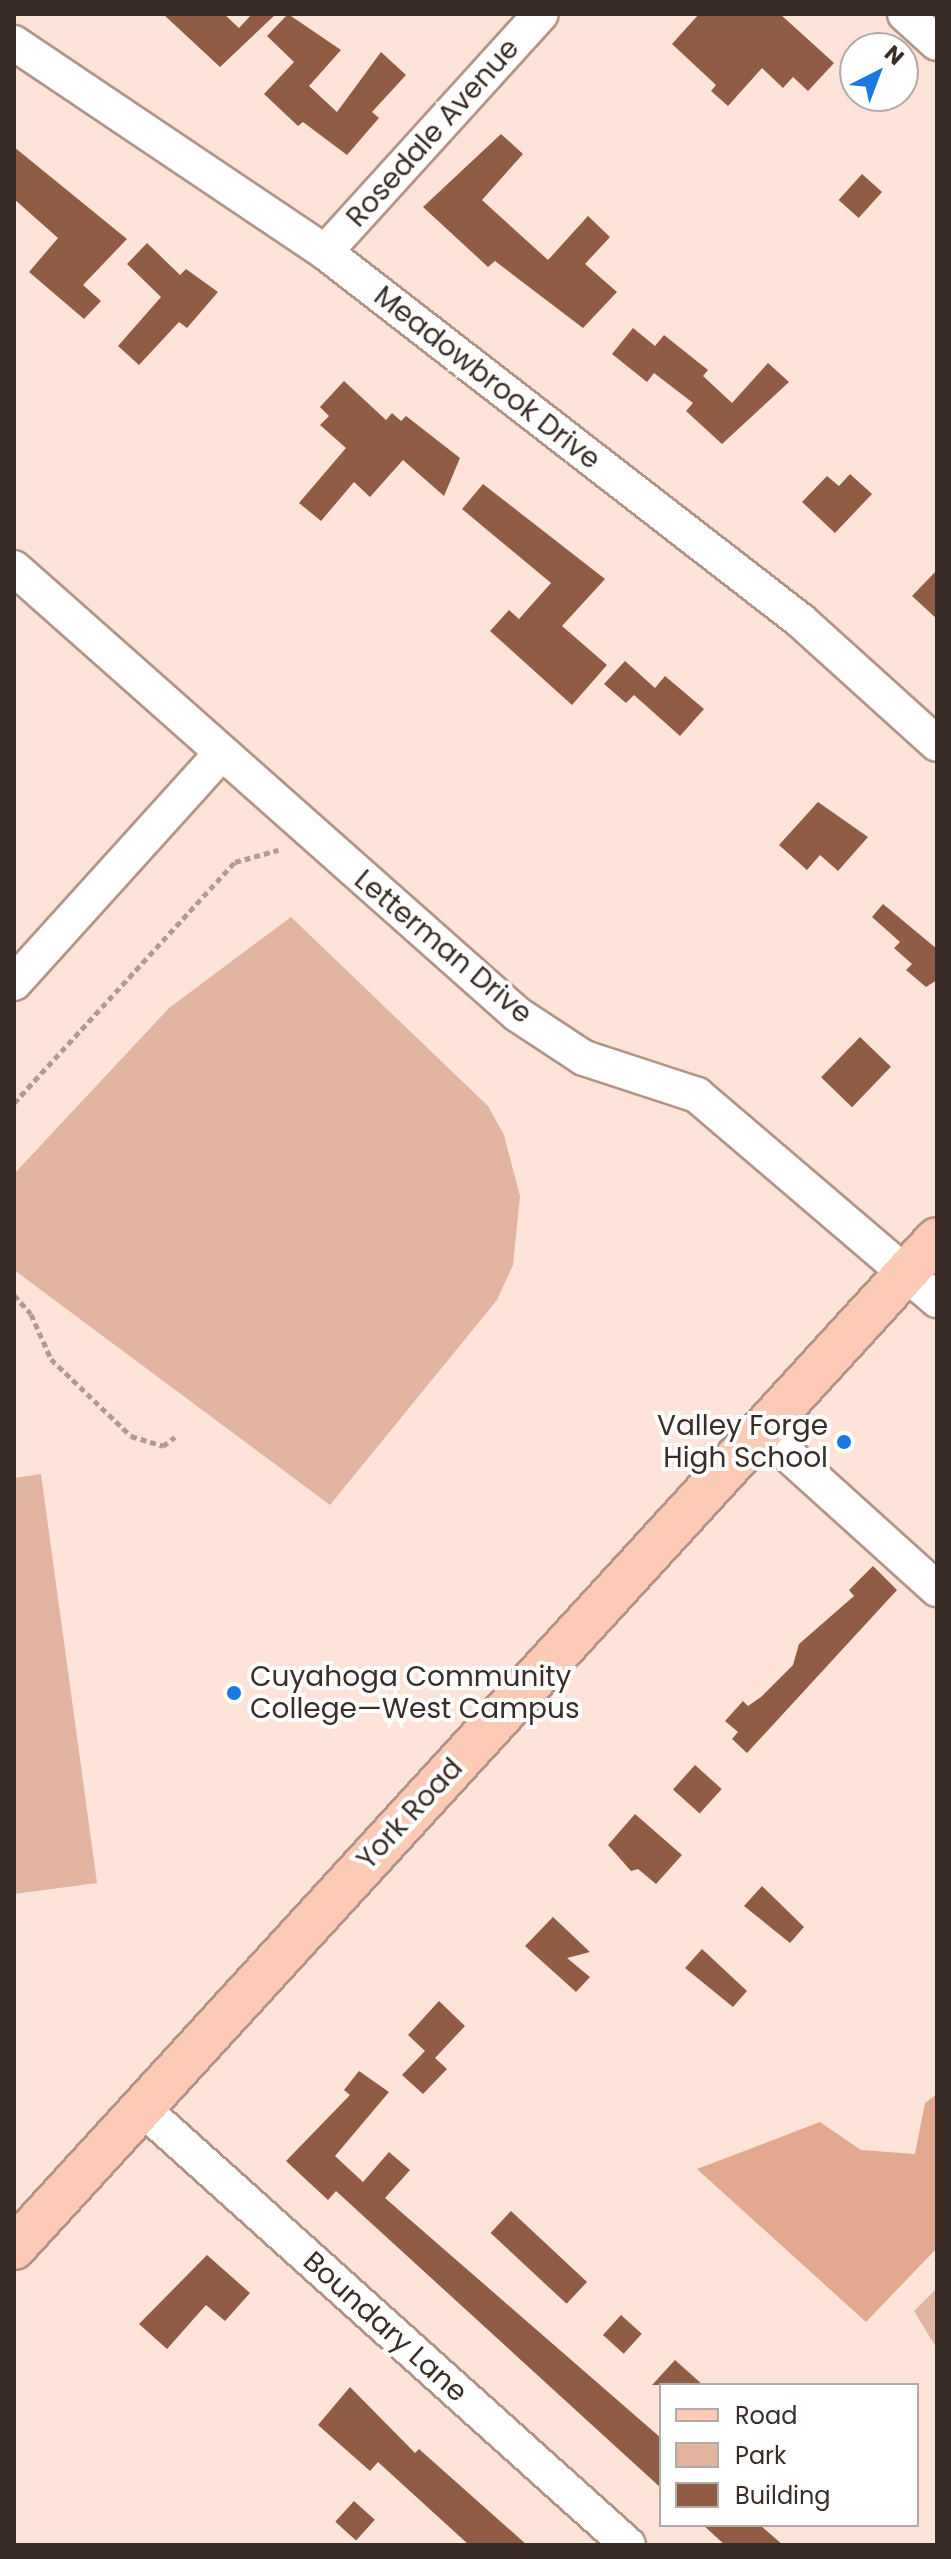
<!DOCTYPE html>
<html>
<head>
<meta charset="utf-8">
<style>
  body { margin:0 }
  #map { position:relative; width:951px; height:2559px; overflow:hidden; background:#fee4d8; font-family:Poppins,sans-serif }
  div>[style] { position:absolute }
  .green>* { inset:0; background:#e2b5a1 }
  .forest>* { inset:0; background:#e3a98e }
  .building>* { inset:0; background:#905c44; transform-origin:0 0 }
  .path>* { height:5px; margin-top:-2.5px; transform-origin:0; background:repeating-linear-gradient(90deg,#b19c93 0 6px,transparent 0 10px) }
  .roads { filter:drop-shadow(2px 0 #b39487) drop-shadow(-2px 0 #b39487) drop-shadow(0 2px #b39487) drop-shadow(0 -2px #b39487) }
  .minor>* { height:34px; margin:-17px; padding:0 17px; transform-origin:17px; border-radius:17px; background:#fff }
  .major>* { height:42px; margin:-21px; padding:0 21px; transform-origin:21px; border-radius:21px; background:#fdcbb5 }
  .dots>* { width:22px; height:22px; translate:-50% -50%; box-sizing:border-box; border:4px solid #fff; border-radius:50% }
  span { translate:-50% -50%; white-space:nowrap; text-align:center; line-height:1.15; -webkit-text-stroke:8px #fff; paint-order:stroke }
  .street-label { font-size:28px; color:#3a2d28 }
  .poi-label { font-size:28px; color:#3a2d28 }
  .right { translate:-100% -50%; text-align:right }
  .left { translate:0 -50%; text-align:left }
  .frame { position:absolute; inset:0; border:16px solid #3a2d28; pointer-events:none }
  .legend { position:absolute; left:659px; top:2383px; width:260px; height:144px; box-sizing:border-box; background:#fff; border:2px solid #b0aba9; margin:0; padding:10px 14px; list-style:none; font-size:24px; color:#3a2d28 }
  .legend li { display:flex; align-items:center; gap:16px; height:40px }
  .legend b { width:40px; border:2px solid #b0aba9 }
  .north { position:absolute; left:839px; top:32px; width:80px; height:80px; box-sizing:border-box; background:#fff; border:2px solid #b0aba9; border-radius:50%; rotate:42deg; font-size:22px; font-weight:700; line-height:32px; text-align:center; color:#3a2d28 }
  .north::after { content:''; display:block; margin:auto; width:28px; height:36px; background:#1b79e2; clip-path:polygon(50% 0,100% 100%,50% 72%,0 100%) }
</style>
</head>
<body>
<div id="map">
  <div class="green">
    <i style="clip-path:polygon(291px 917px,488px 1106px,504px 1135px,520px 1196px,513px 1265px,497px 1300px,330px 1505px,14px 1270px,14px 1174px,169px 1008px)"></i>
    <i style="clip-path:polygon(41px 1474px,97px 1883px,14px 1894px,14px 1478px)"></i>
    <i style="clip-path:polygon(937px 2288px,937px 2349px,914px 2311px)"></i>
  </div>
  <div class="forest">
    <i style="clip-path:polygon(937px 2094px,937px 2248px,866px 2322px,697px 2169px,820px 2122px,861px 2150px,915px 2154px,925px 2103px)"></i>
  </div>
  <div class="building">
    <i style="clip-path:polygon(163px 14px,224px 14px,239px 28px,252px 14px,276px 14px,220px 67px)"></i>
    <i style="clip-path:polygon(288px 14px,341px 50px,309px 86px,337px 112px,381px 52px,406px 75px,372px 112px,379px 118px,347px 155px,303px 122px,298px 126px,264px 94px,294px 62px,267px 36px)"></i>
    <i style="clip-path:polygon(699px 14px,780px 14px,834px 63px,808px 91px,793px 77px,783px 88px,762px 68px,728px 106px,711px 91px,716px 85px,672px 44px)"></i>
    <i style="clip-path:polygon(501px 134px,523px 154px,482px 200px,548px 260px,588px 216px,610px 237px,585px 264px,617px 292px,583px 328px,495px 261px,488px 267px,423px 207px)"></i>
    <i style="clip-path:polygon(14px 147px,127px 239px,83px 285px,101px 301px,84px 319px,29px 272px,58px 238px,14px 199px)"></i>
    <i style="left:862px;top:174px;width:27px;height:35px;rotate:42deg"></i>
    <i style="clip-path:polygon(147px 243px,180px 275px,186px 269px,218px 292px,187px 328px,179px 322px,139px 365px,118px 346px,161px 297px,127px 264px)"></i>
    <i style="clip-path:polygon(633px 328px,655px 346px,664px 335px,708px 370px,703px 376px,732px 403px,768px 363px,789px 382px,722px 444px,686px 411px,693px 403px,654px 373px,647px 382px,612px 354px)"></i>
    <i style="clip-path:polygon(344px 381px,386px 420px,392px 413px,401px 421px,406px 416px,460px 458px,444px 496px,403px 460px,370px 497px,354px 482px,321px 521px,299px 503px,346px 448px,320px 425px,329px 416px,320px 407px)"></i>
    <i style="clip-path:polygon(850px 474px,872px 494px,835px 533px,802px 502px,827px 476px,839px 486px)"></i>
    <i style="clip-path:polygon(483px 484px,605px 579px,562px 626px,607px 665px,572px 705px,490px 631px,509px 610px,519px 619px,551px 583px,462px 509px)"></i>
    <i style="clip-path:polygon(937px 570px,937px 619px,912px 596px)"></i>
    <i style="clip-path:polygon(625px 661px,655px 688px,665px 676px,704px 709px,680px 736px,634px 695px,626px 703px,604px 684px)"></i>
    <i style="clip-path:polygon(818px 802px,868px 837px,838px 871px,820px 855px,807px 870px,779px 845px)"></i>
    <i style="clip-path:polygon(883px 904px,937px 949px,937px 980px,926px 987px,906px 970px,912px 964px,894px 948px,900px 942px,872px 917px)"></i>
    <i style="left:860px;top:1037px;width:43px;height:56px;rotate:44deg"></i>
    <i style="clip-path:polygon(873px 1566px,897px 1590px,747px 1753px,732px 1739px,738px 1732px,725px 1721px,743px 1701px,748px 1706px,761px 1697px,793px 1665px,799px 1644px,854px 1596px,849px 1590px)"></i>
    <i style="left:695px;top:1765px;width:36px;height:33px;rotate:42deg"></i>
    <i style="clip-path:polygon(635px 1814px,682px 1855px,656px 1884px,638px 1869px,631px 1871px,608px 1845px)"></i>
    <i style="clip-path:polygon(762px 1886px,804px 1927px,790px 1943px,744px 1906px)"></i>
    <i style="clip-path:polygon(553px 1917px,590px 1952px,567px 1958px,590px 1977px,576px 1992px,525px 1946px)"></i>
    <i style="clip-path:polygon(702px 1949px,747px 1991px,733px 2007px,685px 1968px)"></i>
    <i style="clip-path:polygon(439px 2001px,465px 2026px,435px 2058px,447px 2069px,423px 2094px,402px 2075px,425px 2051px,408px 2035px)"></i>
    <i style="clip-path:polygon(359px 2071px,389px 2092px,335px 2156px,363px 2182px,389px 2152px,410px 2170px,385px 2198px,661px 2438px,661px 2488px,336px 2191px,328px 2200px,286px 2161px,350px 2095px,344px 2090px)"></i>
    <i style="left:511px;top:2211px;width:104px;height:30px;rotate:43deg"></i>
    <i style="clip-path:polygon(207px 2255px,250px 2293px,225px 2321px,206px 2305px,167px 2349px,139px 2324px)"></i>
    <i style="left:621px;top:2315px;width:28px;height:27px;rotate:42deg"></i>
    <i style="clip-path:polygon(675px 2360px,703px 2385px,652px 2385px)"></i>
    <i style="clip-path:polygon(350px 2387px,415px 2453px,419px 2449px,527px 2545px,469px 2545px,378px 2462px,370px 2471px,318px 2425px)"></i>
    <i style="left:354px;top:2501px;width:28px;height:28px;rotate:42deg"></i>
    <i style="clip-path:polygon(703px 2525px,760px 2525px,783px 2545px,725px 2545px)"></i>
  </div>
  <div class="path">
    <i style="left:14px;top:1103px;width:327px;rotate:-47.5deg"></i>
    <i style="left:235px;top:862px;width:45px;rotate:-15.6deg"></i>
    <i style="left:14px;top:1295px;width:25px;rotate:48deg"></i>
    <i style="left:31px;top:1314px;width:49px;rotate:66deg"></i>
    <i style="left:51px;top:1359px;width:111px;rotate:43.9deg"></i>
    <i style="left:131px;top:1436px;width:34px;rotate:17deg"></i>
    <i style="left:163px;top:1446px;width:15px;rotate:-37deg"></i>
  </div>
  <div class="roads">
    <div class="minor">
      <i style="left:905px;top:14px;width:43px;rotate:42.2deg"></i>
      <i style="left:14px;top:43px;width:375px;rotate:33.9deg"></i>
      <i style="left:325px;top:252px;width:602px;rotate:37.78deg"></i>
      <i style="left:801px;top:621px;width:183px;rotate:42.1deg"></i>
      <i style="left:325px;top:252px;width:321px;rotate:-47.8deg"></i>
      <i style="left:14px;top:568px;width:672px;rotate:41.56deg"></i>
      <i style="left:517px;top:1014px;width:80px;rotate:33.3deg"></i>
      <i style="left:584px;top:1058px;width:119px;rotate:18.1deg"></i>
      <i style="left:697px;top:1095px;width:316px;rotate:40.5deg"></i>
      <i style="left:14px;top:983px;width:307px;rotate:-47.9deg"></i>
      <i style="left:762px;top:1431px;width:236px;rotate:42.1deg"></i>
      <i style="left:143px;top:2109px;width:652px;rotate:41.95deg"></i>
    </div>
    <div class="major">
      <i style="left:14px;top:2248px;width:1367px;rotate:-47.55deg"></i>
    </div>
  </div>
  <div class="dots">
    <i style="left:844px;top:1442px;background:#1b79e2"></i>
    <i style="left:234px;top:1693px;background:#1b79e2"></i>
  </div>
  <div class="street-label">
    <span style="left:433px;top:133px;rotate:-48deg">Rosedale Avenue</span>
    <span style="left:487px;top:378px;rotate:38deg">Meadowbrook Drive</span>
    <span style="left:443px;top:947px;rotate:40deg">Letterman Drive</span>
    <span style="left:410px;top:1814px;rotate:-47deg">York Road</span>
    <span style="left:385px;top:2327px;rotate:42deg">Boundary Lane</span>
  </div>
  <div class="poi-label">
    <span class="right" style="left:828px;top:1442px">Valley Forge<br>High School</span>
    <span class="left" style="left:250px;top:1693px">Cuyahoga Community<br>College—West Campus</span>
  </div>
  <div class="frame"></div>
  <ul class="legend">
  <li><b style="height:10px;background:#fdcbb5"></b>Road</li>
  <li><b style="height:22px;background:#e2b5a1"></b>Park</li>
  <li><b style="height:22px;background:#905c44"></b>Building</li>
  </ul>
  <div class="north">N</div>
</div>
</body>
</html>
